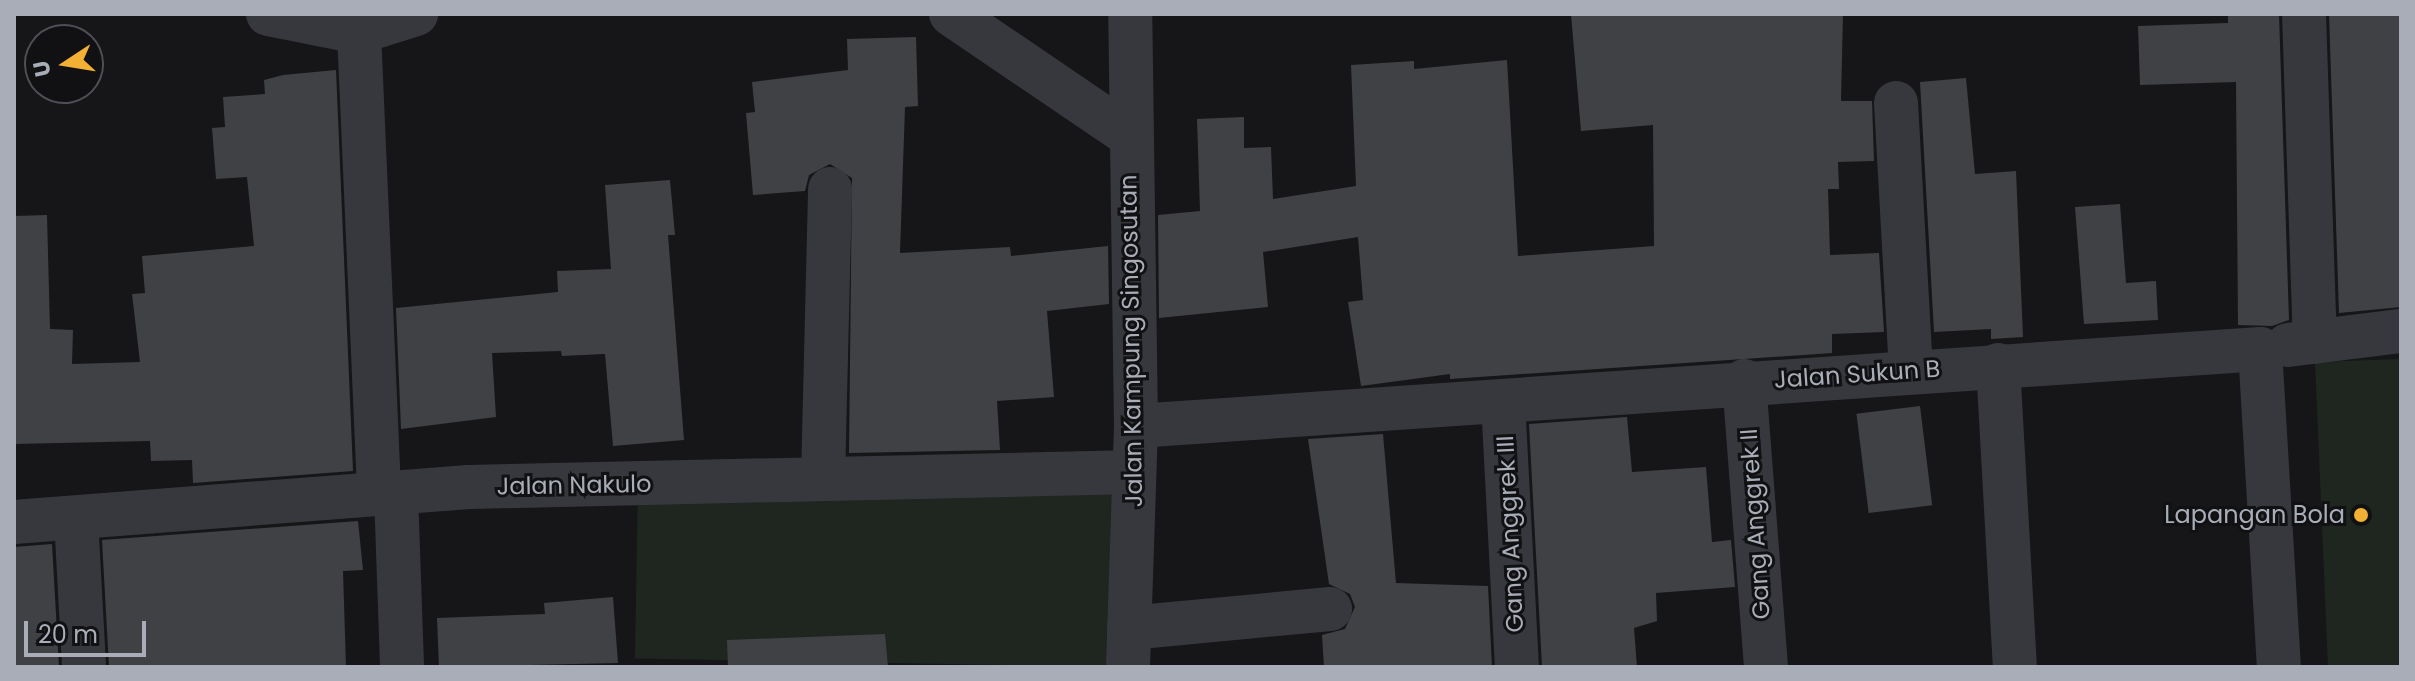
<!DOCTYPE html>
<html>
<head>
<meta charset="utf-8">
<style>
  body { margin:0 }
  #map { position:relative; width:2415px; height:681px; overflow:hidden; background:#161618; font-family:Poppins,sans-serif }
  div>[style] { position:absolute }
  .green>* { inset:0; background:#1e261f; transform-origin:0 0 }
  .building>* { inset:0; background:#404145; transform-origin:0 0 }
  .minor>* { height:44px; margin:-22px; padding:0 22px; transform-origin:22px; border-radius:22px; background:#37383d }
  .dots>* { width:22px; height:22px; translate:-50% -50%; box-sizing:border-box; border:4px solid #111113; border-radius:50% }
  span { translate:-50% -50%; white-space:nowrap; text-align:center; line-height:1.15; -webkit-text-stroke:6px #111113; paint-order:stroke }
  .street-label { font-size:24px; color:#a8adb8 }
  .poi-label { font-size:24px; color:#a8adb8 }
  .right { translate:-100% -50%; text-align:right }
  .frame { position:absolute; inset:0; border:16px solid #a8adb8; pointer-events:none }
  .north { position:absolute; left:24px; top:24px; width:80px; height:80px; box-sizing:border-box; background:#111113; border:2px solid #4d4f55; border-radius:50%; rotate:258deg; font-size:22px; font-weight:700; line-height:32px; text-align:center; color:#a8adb8 }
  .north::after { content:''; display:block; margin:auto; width:28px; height:36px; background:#f2b134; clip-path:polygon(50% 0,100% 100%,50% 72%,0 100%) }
  .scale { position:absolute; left:24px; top:621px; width:122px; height:36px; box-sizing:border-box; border:4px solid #a8adb8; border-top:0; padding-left:10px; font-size:24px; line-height:28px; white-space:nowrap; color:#a8adb8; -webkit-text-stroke:6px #111113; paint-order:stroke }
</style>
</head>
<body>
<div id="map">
  <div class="green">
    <i style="clip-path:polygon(2401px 359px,2401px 667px,2328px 667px,2315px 362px)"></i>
    <i style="left:1118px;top:487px;width:180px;height:480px;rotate:91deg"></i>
  </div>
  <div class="building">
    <i style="clip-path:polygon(1571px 14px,1843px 14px,1841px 101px,1872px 101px,1874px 161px,1838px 162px,1839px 189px,1828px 189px,1830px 255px,1879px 253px,1884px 332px,1832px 334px,1832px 353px,1450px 379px,1450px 374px,1361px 386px,1348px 302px,1363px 300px,1358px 237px,1263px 252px,1268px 307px,1159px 318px,1158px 215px,1200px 211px,1197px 119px,1244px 117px,1244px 148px,1271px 147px,1273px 199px,1356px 186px,1351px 65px,1414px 61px,1414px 69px,1507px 60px,1518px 256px,1654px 246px,1653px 125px,1581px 131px)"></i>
    <i style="clip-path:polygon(2228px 14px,2279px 14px,2289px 320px,2272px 326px,2238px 325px,2236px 82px,2140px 85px,2138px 26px,2228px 23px)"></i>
    <i style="clip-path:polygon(2329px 14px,2401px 14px,2401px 307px,2339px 313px)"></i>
    <i style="clip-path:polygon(916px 37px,918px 106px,905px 107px,900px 253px,1010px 247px,1011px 256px,1108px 246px,1109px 304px,1047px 311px,1054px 397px,997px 401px,1000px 450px,849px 453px,852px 178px,830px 164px,809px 175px,805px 191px,753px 195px,746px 113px,755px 112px,752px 82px,848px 70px,847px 39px)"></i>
    <i style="clip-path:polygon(336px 70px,353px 471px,193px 483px,192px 460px,151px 461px,150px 441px,14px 444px,14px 216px,47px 215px,50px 329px,73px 330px,72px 364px,140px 362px,132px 294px,145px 293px,142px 256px,254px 246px,247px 177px,216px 179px,212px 128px,225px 127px,223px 97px,265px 94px,264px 80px,283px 75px)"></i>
    <i style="clip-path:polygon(1966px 78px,1975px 174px,2016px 171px,2023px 337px,1991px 339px,1991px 329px,1934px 332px,1920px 82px)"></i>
    <i style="clip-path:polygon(670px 180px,675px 235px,668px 235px,684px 440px,613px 446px,605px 354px,562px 356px,561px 351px,492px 353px,496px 417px,401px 429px,396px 308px,558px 292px,557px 271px,611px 269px,605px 185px)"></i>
    <i style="clip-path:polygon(2120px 204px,2126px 283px,2156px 281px,2158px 320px,2084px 324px,2075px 207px)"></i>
    <i style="left:1920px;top:406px;width:100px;height:64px;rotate:83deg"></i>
    <i style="clip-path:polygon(1627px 417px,1632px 472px,1706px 467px,1712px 542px,1731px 540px,1735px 587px,1656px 593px,1657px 621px,1634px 628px,1637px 667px,1542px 667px,1529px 424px)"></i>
    <i style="clip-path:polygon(1383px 434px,1396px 583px,1488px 586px,1492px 667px,1324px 667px,1322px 635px,1345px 629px,1355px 607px,1350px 594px,1329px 584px,1308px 439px)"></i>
    <i style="clip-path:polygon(358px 521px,363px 570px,343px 571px,346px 667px,109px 667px,102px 540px)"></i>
    <i style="clip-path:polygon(52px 544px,59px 667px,14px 667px,14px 547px)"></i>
    <i style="clip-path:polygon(613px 597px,618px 663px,439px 667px,437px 618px,545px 614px,544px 603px)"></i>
    <i style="clip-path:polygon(885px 634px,888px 667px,728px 667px,727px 640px)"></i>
  </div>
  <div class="minor">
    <i style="left:268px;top:14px;width:93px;rotate:11.2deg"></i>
    <i style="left:359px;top:32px;width:60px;rotate:-17.5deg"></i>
    <i style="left:951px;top:14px;width:215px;rotate:34.2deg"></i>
    <i style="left:2304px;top:14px;width:328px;rotate:88.1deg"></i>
    <i style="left:359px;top:32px;width:463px;rotate:87.5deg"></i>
    <i style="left:1896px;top:103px;width:268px;rotate:86.8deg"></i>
    <i style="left:2288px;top:345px;width:114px;rotate:-7.1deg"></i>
    <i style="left:1998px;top:365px;width:302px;rotate:86.8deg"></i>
    <i style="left:1744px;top:381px;width:287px;rotate:85.6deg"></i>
    <i style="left:1503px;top:401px;width:266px;rotate:87deg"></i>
    <i style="left:1136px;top:426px;width:1127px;rotate:-3.92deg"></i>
    <i style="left:2260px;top:349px;width:319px;rotate:86.6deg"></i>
    <i style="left:823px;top:479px;width:290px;rotate:-88.6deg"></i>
    <i style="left:396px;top:493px;width:174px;rotate:88deg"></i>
    <i style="left:76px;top:518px;width:149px;rotate:86.9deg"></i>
    <i style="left:14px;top:522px;width:456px;rotate:-4.4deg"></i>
    <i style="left:469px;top:487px;width:665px;rotate:-1.29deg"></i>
    <i style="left:1129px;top:628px;width:202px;rotate:-5.4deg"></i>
    <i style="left:1128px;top:667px;width:241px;rotate:-88.1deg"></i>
    <i style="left:1136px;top:426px;width:412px;rotate:-90.8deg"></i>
  </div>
  <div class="dots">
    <i style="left:2361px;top:515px;background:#f2b134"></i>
  </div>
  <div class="street-label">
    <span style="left:1131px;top:341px;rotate:-91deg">Jalan Kampung Singosutan</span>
    <span style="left:1857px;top:374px;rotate:-4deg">Jalan Sukun B</span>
    <span style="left:574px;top:485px;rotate:-1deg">Jalan Nakulo</span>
    <span style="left:1755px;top:524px;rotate:-94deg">Gang Anggrek II</span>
    <span style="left:1510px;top:534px;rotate:-93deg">Gang Anggrek III</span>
  </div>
  <div class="poi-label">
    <span class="right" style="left:2345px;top:515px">Lapangan Bola</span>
  </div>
  <div class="frame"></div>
  <div class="north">U</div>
  <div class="scale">20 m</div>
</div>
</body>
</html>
